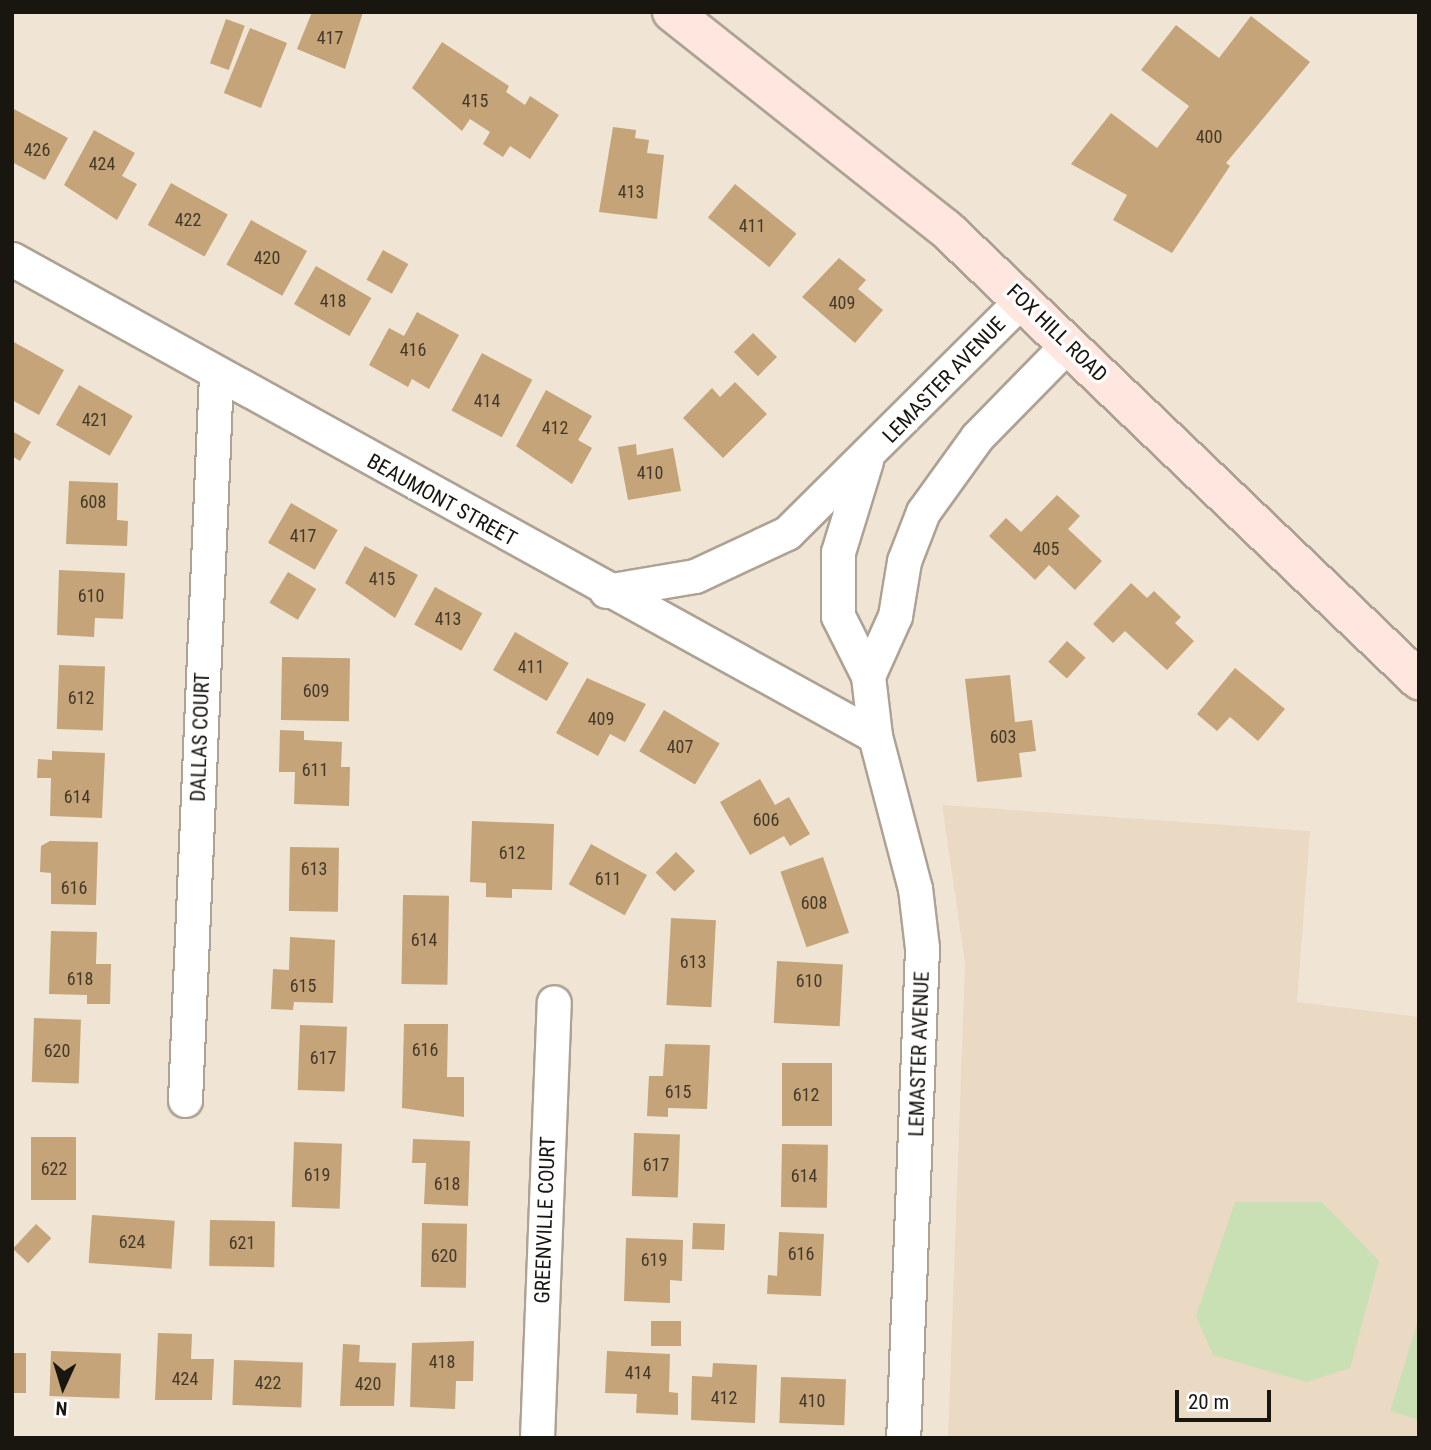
<!DOCTYPE html>
<html>
<head>
<meta charset="utf-8">
<style>
  body { margin:0 }
  #map { position:relative; width:1431px; height:1450px; overflow:hidden; background:#f0e5d5; font-family:"Roboto Condensed",sans-serif }
  div>[style] { position:absolute }
  .built>* { inset:0; background:#ead9c3 }
  .green>* { inset:0; background:#c9e0b4 }
  .building>* { inset:0; background:#c4a478; transform-origin:0 0 }
  .roads { filter:drop-shadow(2px 0 #ada293) drop-shadow(-2px 0 #ada293) drop-shadow(0 2px #ada293) drop-shadow(0 -2px #ada293) }
  .street>* { height:33px; margin:-16.5px; padding:0 16.5px; transform-origin:16.5px; border-radius:16.5px; background:#fff }
  .secondary>* { height:38px; margin:-19px; padding:0 19px; transform-origin:19px; border-radius:19px; background:#ffe6de }
  span { translate:-50% -50%; white-space:nowrap; text-align:center; line-height:1.15; -webkit-text-stroke:7px #fff; paint-order:stroke }
  .number-label { font-size:18px; color:#443929 }
  .number-label span { -webkit-text-stroke-width:0 }
  .street-label { font-size:21px; color:#19150f }
  .frame { position:absolute; inset:0; border:14px solid #19150f; pointer-events:none }
  .north { position:absolute; left:28px; top:1352px; width:70px; height:70px; -webkit-text-stroke:5px #fff; paint-order:stroke; rotate:184deg; font-size:19px; font-weight:700; line-height:28px; text-align:center; color:#19150f }
  .north::after { content:''; display:block; margin:auto; width:24px; height:32px; background:#19150f; clip-path:polygon(50% 0,100% 100%,50% 72%,0 100%) }
  .scale { position:absolute; left:1175px; top:1390px; width:96px; height:32px; box-sizing:border-box; border:4px solid #19150f; border-top:0; padding-left:9px; font-size:21px; line-height:24px; white-space:nowrap; color:#19150f; -webkit-text-stroke:5px #fff; paint-order:stroke }
</style>
</head>
<body>
<div id="map">
  <div class="built">
    <i style="clip-path:polygon(942px 805px,1310px 831px,1297px 1002px,1419px 1017px,1419px 1438px,948px 1438px,965px 963px)"></i>
  </div>
  <div class="green">
    <i style="clip-path:polygon(1235px 1202px,1322px 1202px,1379px 1261px,1350px 1368px,1306px 1382px,1213px 1355px,1196px 1316px)"></i>
    <i style="clip-path:polygon(1419px 1318px,1419px 1420px,1390px 1411px)"></i>
  </div>
  <div class="building">
    <i style="clip-path:polygon(312px 12px,363px 12px,345px 69px,297px 49px)"></i>
    <i style="clip-path:polygon(1251px 16px,1310px 62px,1226px 163px,1230px 166px,1172px 253px,1113px 220px,1127px 195px,1071px 164px,1111px 113px,1157px 148px,1189px 106px,1141px 70px,1176px 25px,1219px 58px)"></i>
    <i style="left:226px;top:19px;width:20px;height:47px;rotate:20deg"></i>
    <i style="left:250px;top:28px;width:40px;height:70px;rotate:22deg"></i>
    <i style="clip-path:polygon(442px 42px,509px 86px,506px 92px,525px 105px,530px 96px,559px 115px,530px 159px,510px 146px,503px 157px,483px 144px,490px 132px,470px 119px,462px 131px,412px 88px)"></i>
    <i style="clip-path:polygon(12px 108px,68px 138px,45px 180px,12px 162px)"></i>
    <i style="clip-path:polygon(613px 127px,636px 130px,635px 138px,649px 140px,647px 153px,664px 155px,657px 219px,599px 212px)"></i>
    <i style="clip-path:polygon(94px 130px,135px 153px,122px 176px,137px 184px,117px 220px,64px 185px)"></i>
    <i style="left:171px;top:183px;width:65px;height:48px;rotate:29deg"></i>
    <i style="left:735px;top:184px;width:79px;height:43px;rotate:39deg"></i>
    <i style="left:251px;top:220px;width:64px;height:51px;rotate:29deg"></i>
    <i style="left:383px;top:250px;width:29px;height:34px;rotate:29deg"></i>
    <i style="clip-path:polygon(839px 258px,866px 280px,858px 289px,883px 310px,855px 343px,802px 297px)"></i>
    <i style="left:316px;top:266px;width:64px;height:44px;rotate:30deg"></i>
    <i style="clip-path:polygon(417px 312px,459px 335px,429px 389px,412px 379px,408px 387px,369px 365px,389px 328px,404px 336px)"></i>
    <i style="left:753px;top:333px;width:34px;height:27px;rotate:45deg"></i>
    <i style="clip-path:polygon(12px 341px,64px 370px,39px 415px,12px 400px)"></i>
    <i style="left:482px;top:353px;width:57px;height:65px;rotate:28deg"></i>
    <i style="clip-path:polygon(735px 382px,767px 414px,723px 458px,683px 418px,712px 388px,720px 397px)"></i>
    <i style="left:79px;top:385px;width:62px;height:46px;rotate:30deg"></i>
    <i style="clip-path:polygon(546px 390px,592px 416px,578px 440px,592px 448px,572px 484px,516px 446px)"></i>
    <i style="clip-path:polygon(12px 431px,31px 442px,20px 461px,12px 456px)"></i>
    <i style="clip-path:polygon(636px 444px,637px 455px,673px 448px,681px 491px,628px 500px,618px 447px)"></i>
    <i style="clip-path:polygon(69px 481px,118px 483px,117px 520px,128px 521px,127px 546px,66px 544px)"></i>
    <i style="clip-path:polygon(1057px 495px,1080px 516px,1068px 529px,1102px 561px,1075px 590px,1049px 565px,1035px 580px,989px 536px,1006px 518px,1021px 532px)"></i>
    <i style="left:291px;top:503px;width:54px;height:46px;rotate:30deg"></i>
    <i style="clip-path:polygon(365px 546px,418px 575px,395px 618px,345px 583px)"></i>
    <i style="clip-path:polygon(59px 570px,125px 573px,123px 619px,95px 618px,94px 637px,57px 635px)"></i>
    <i style="left:288px;top:572px;width:33px;height:36px;rotate:31deg"></i>
    <i style="clip-path:polygon(1131px 583px,1147px 598px,1154px 591px,1181px 617px,1175px 623px,1194px 641px,1167px 670px,1125px 631px,1113px 643px,1093px 624px)"></i>
    <i style="left:435px;top:587px;width:54px;height:43px;rotate:29deg"></i>
    <i style="left:515px;top:632px;width:62px;height:44px;rotate:30deg"></i>
    <i style="left:1067px;top:641px;width:25px;height:28px;rotate:42deg"></i>
    <i style="left:282px;top:657px;width:68px;height:63px;rotate:1deg"></i>
    <i style="left:59px;top:665px;width:46px;height:64px;rotate:2deg"></i>
    <i style="clip-path:polygon(1235px 668px,1285px 709px,1258px 741px,1230px 717px,1217px 731px,1197px 714px)"></i>
    <i style="clip-path:polygon(1010px 675px,1015px 722px,1032px 720px,1036px 751px,1019px 753px,1022px 777px,977px 782px,965px 679px)"></i>
    <i style="clip-path:polygon(587px 678px,646px 704px,625px 742px,610px 734px,598px 756px,556px 733px)"></i>
    <i style="left:664px;top:710px;width:65px;height:48px;rotate:31deg"></i>
    <i style="clip-path:polygon(280px 730px,304px 731px,304px 740px,342px 742px,341px 767px,350px 767px,349px 806px,294px 804px,295px 772px,279px 772px)"></i>
    <i style="clip-path:polygon(52px 751px,105px 753px,102px 818px,50px 816px,51px 778px,37px 778px,38px 759px,52px 760px)"></i>
    <i style="clip-path:polygon(760px 779px,775px 805px,789px 797px,810px 834px,790px 846px,784px 836px,750px 855px,720px 802px)"></i>
    <i style="clip-path:polygon(472px 821px,554px 824px,552px 890px,512px 889px,512px 898px,486px 897px,486px 883px,470px 882px)"></i>
    <i style="clip-path:polygon(50px 841px,98px 842px,96px 905px,51px 904px,51px 873px,40px 872px,41px 846px)"></i>
    <i style="left:591px;top:844px;width:64px;height:46px;rotate:29deg"></i>
    <i style="left:290px;top:847px;width:49px;height:64px;rotate:1deg"></i>
    <i style="left:676px;top:852px;width:27px;height:29px;rotate:45deg"></i>
    <i style="left:823px;top:857px;width:80px;height:45px;rotate:71deg"></i>
    <i style="left:403px;top:895px;width:46px;height:89px;rotate:1deg"></i>
    <i style="left:671px;top:918px;width:45px;height:87px;rotate:3deg"></i>
    <i style="clip-path:polygon(51px 931px,97px 932px,96px 964px,111px 964px,110px 1004px,87px 1004px,87px 995px,49px 994px)"></i>
    <i style="clip-path:polygon(290px 937px,335px 940px,333px 1003px,294px 1002px,293px 1010px,271px 1009px,273px 969px,289px 970px)"></i>
    <i style="left:777px;top:961px;width:66px;height:62px;rotate:3deg"></i>
    <i style="left:34px;top:1018px;width:47px;height:64px;rotate:2deg"></i>
    <i style="clip-path:polygon(404px 1024px,448px 1024px,447px 1077px,464px 1077px,464px 1117px,402px 1108px)"></i>
    <i style="left:300px;top:1025px;width:47px;height:65px;rotate:2deg"></i>
    <i style="clip-path:polygon(665px 1044px,710px 1045px,707px 1109px,668px 1108px,668px 1117px,647px 1116px,649px 1076px,663px 1076px)"></i>
    <i style="left:782px;top:1063px;width:50px;height:63px"></i>
    <i style="left:634px;top:1133px;width:46px;height:63px;rotate:2deg"></i>
    <i style="left:31px;top:1137px;width:45px;height:63px"></i>
    <i style="clip-path:polygon(413px 1139px,470px 1141px,468px 1206px,424px 1204px,426px 1163px,412px 1163px)"></i>
    <i style="left:294px;top:1142px;width:48px;height:65px;rotate:2deg"></i>
    <i style="left:782px;top:1144px;width:46px;height:63px;rotate:1deg"></i>
    <i style="left:92px;top:1215px;width:83px;height:48px;rotate:4deg"></i>
    <i style="left:210px;top:1220px;width:65px;height:46px;rotate:1deg"></i>
    <i style="left:422px;top:1223px;width:45px;height:64px;rotate:1deg"></i>
    <i style="left:693px;top:1223px;width:32px;height:26px;rotate:2deg"></i>
    <i style="left:36px;top:1224px;width:21px;height:34px;rotate:43deg"></i>
    <i style="clip-path:polygon(779px 1232px,824px 1234px,821px 1296px,767px 1294px,768px 1275px,777px 1276px)"></i>
    <i style="clip-path:polygon(626px 1238px,683px 1240px,682px 1281px,670px 1280px,670px 1303px,624px 1301px)"></i>
    <i style="left:651px;top:1321px;width:30px;height:25px"></i>
    <i style="clip-path:polygon(158px 1333px,192px 1334px,191px 1359px,214px 1359px,212px 1400px,155px 1400px)"></i>
    <i style="clip-path:polygon(474px 1341px,473px 1381px,456px 1381px,455px 1409px,410px 1407px,412px 1343px)"></i>
    <i style="clip-path:polygon(343px 1344px,360px 1345px,359px 1362px,396px 1363px,394px 1406px,340px 1406px)"></i>
    <i style="left:51px;top:1351px;width:70px;height:45px;rotate:2deg"></i>
    <i style="clip-path:polygon(607px 1351px,670px 1354px,669px 1392px,678px 1393px,678px 1415px,636px 1413px,637px 1394px,605px 1393px)"></i>
    <i style="left:12px;top:1353px;width:14px;height:40px"></i>
    <i style="left:234px;top:1360px;width:69px;height:45px;rotate:2deg"></i>
    <i style="clip-path:polygon(713px 1363px,757px 1365px,755px 1423px,691px 1420px,692px 1376px,712px 1377px)"></i>
    <i style="left:781px;top:1377px;width:65px;height:46px;rotate:2deg"></i>
  </div>
  <div class="roads">
    <div class="street">
      <i style="left:12px;top:259px;width:986px;rotate:28.93deg"></i>
      <i style="left:866px;top:461px;width:95px;rotate:107.1deg"></i>
      <i style="left:838px;top:552px;width:64px;rotate:90deg"></i>
      <i style="left:838px;top:616px;width:67px;rotate:63.4deg"></i>
      <i style="left:868px;top:676px;width:60px;rotate:83.3deg"></i>
      <i style="left:875px;top:736px;width:157px;rotate:75.3deg"></i>
      <i style="left:915px;top:888px;width:60px;rotate:83.3deg"></i>
      <i style="left:922px;top:948px;width:490px;rotate:92.2deg"></i>
      <i style="left:606px;top:591px;width:90px;rotate:-9.6deg"></i>
      <i style="left:695px;top:576px;width:102px;rotate:-25.1deg"></i>
      <i style="left:787px;top:533px;width:332px;rotate:-44.8deg"></i>
      <i style="left:868px;top:676px;width:66px;rotate:-65.8deg"></i>
      <i style="left:895px;top:616px;width:56px;rotate:-80.7deg"></i>
      <i style="left:904px;top:561px;width:53px;rotate:-68.8deg"></i>
      <i style="left:923px;top:512px;width:92px;rotate:-54.2deg"></i>
      <i style="left:977px;top:437px;width:130px;rotate:-45.6deg"></i>
      <i style="left:185px;top:1100px;width:727px;rotate:-87.55deg"></i>
      <i style="left:537px;top:1438px;width:436px;rotate:-87.8deg"></i>
    </div>
    <div class="secondary">
      <i style="left:672px;top:12px;width:350px;rotate:38.4deg"></i>
      <i style="left:946px;top:229px;width:654px;rotate:43.64deg"></i>
    </div>
  </div>
  <div class="number-label">
    <span style="left:330px;top:38px">417</span>
    <span style="left:475px;top:101px">415</span>
    <span style="left:1209px;top:137px">400</span>
    <span style="left:37px;top:150px">426</span>
    <span style="left:102px;top:164px">424</span>
    <span style="left:631px;top:192px">413</span>
    <span style="left:188px;top:220px">422</span>
    <span style="left:752px;top:226px">411</span>
    <span style="left:267px;top:258px">420</span>
    <span style="left:333px;top:301px">418</span>
    <span style="left:842px;top:303px">409</span>
    <span style="left:413px;top:350px">416</span>
    <span style="left:487px;top:401px">414</span>
    <span style="left:95px;top:420px">421</span>
    <span style="left:555px;top:428px">412</span>
    <span style="left:650px;top:473px">410</span>
    <span style="left:93px;top:502px">608</span>
    <span style="left:303px;top:536px">417</span>
    <span style="left:1046px;top:549px">405</span>
    <span style="left:382px;top:579px">415</span>
    <span style="left:91px;top:596px">610</span>
    <span style="left:448px;top:619px">413</span>
    <span style="left:531px;top:667px">411</span>
    <span style="left:316px;top:691px">609</span>
    <span style="left:81px;top:698px">612</span>
    <span style="left:601px;top:719px">409</span>
    <span style="left:1003px;top:737px">603</span>
    <span style="left:680px;top:747px">407</span>
    <span style="left:315px;top:770px">611</span>
    <span style="left:77px;top:797px">614</span>
    <span style="left:766px;top:820px">606</span>
    <span style="left:512px;top:853px">612</span>
    <span style="left:314px;top:869px">613</span>
    <span style="left:608px;top:879px">611</span>
    <span style="left:74px;top:888px">616</span>
    <span style="left:814px;top:903px">608</span>
    <span style="left:424px;top:940px">614</span>
    <span style="left:693px;top:962px">613</span>
    <span style="left:80px;top:979px">618</span>
    <span style="left:809px;top:981px">610</span>
    <span style="left:303px;top:986px">615</span>
    <span style="left:425px;top:1050px">616</span>
    <span style="left:57px;top:1051px">620</span>
    <span style="left:323px;top:1058px">617</span>
    <span style="left:678px;top:1092px">615</span>
    <span style="left:806px;top:1095px">612</span>
    <span style="left:656px;top:1165px">617</span>
    <span style="left:54px;top:1169px">622</span>
    <span style="left:317px;top:1175px">619</span>
    <span style="left:804px;top:1176px">614</span>
    <span style="left:447px;top:1184px">618</span>
    <span style="left:132px;top:1242px">624</span>
    <span style="left:242px;top:1243px">621</span>
    <span style="left:801px;top:1254px">616</span>
    <span style="left:444px;top:1256px">620</span>
    <span style="left:654px;top:1260px">619</span>
    <span style="left:442px;top:1362px">418</span>
    <span style="left:638px;top:1373px">414</span>
    <span style="left:185px;top:1379px">424</span>
    <span style="left:268px;top:1383px">422</span>
    <span style="left:368px;top:1384px">420</span>
    <span style="left:724px;top:1398px">412</span>
    <span style="left:812px;top:1401px">410</span>
  </div>
  <div class="street-label">
    <span style="left:1057px;top:333px;rotate:44deg">FOX HILL ROAD</span>
    <span style="left:944px;top:380px;rotate:-46deg">LEMASTER AVENUE</span>
    <span style="left:442px;top:500px;rotate:29deg">BEAUMONT STREET</span>
    <span style="left:200px;top:737px;rotate:-88deg">DALLAS COURT</span>
    <span style="left:919px;top:1054px;rotate:-88deg">LEMASTER AVENUE</span>
    <span style="left:545px;top:1220px;rotate:-88deg">GREENVILLE COURT</span>
  </div>
  <div class="frame"></div>
  <div class="north">N</div>
  <div class="scale">20 m</div>
</div>
</body>
</html>
